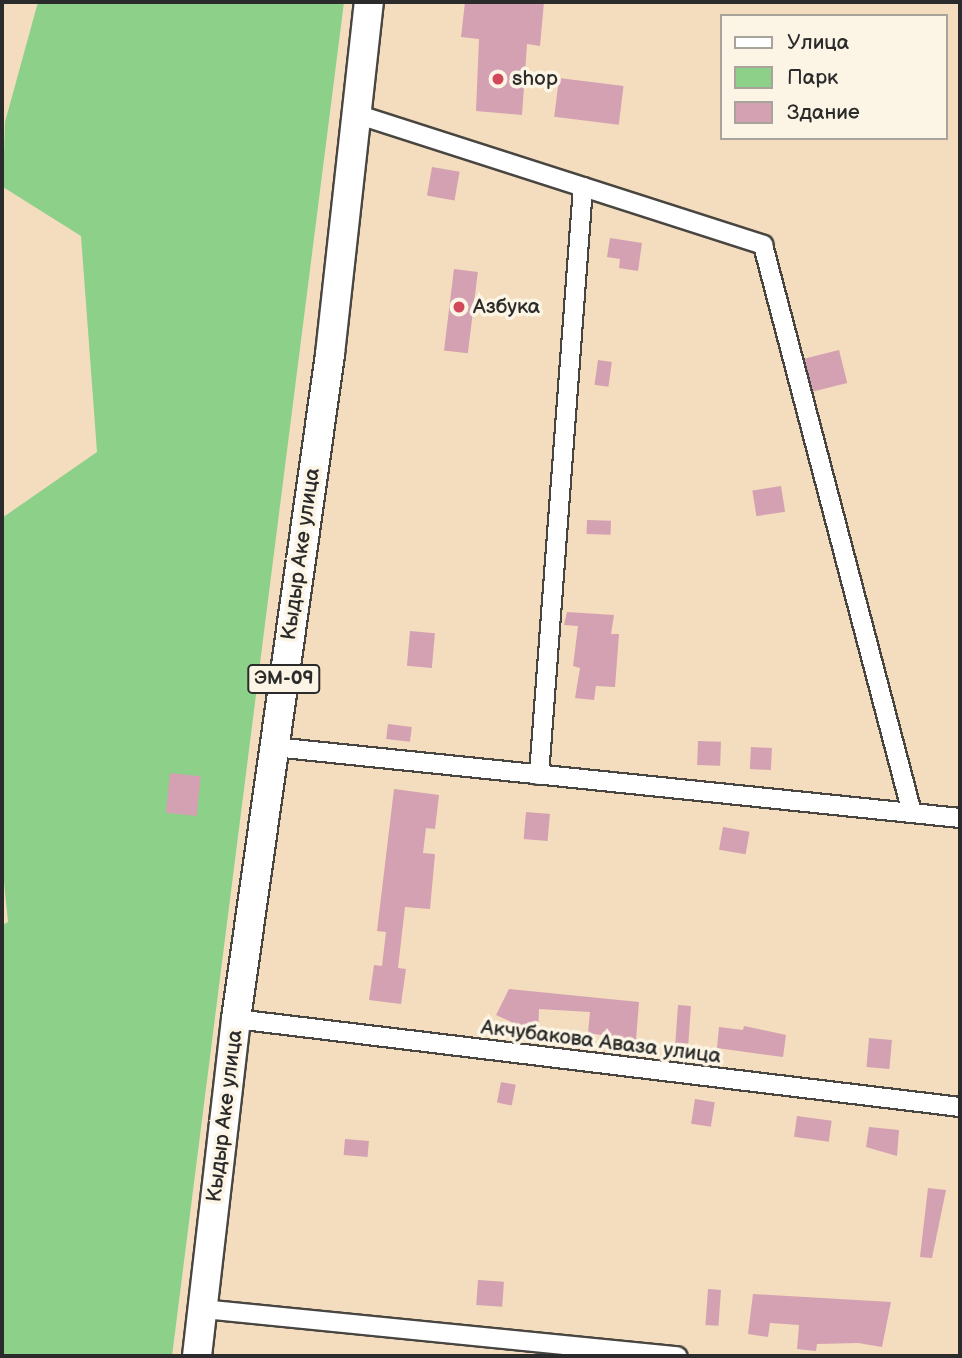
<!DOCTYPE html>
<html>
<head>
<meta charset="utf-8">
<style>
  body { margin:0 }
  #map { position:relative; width:962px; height:1358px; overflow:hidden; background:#f3ddbe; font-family:"Balsamiq Sans",sans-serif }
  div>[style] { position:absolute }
  .green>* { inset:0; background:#8cd089 }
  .building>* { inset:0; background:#d3a1b1; transform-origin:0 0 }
  .roads { filter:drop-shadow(2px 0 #494641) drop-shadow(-2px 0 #494641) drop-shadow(0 2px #494641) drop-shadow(0 -2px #494641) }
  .minor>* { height:18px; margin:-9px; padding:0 9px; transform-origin:9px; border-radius:9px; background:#fff }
  .trunk>* { height:28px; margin:-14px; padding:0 14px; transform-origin:14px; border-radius:14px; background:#fff }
  .dots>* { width:19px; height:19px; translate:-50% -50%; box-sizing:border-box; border:4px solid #fcf5e5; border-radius:50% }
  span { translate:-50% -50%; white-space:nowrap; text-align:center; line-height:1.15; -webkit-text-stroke:7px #fcf5e5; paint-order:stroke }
  .shield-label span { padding:2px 5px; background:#fcf5e5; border:2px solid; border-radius:5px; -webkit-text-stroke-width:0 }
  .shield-label { font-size:19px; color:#2b2b2b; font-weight:700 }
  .poi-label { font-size:21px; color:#2b2b2b }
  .left { translate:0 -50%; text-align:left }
  .street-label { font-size:21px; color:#2b2b2b }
  .frame { position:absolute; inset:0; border:4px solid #2b2b2b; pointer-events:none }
  .legend { position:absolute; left:720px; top:14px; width:228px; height:126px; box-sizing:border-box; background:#fcf5e5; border:2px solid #a8a49b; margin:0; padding:9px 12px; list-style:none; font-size:21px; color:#2b2b2b }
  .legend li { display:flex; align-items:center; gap:14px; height:35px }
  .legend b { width:35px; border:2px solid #a8a49b }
</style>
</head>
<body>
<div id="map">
  <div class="green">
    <i style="clip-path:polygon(38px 2px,344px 2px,172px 1356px,2px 1356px,2px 925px,8px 922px,2px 862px,2px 518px,97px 452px,81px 236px,3px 187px,5px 122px)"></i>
  </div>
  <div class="building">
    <i style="clip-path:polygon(465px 2px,544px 2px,540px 46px,527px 44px,522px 115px,476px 111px,479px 39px,461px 37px)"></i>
    <i style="left:559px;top:78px;width:65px;height:39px;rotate:7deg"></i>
    <i style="left:432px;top:167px;width:28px;height:29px;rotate:10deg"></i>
    <i style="clip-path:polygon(610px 238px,642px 243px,638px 271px,619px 268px,620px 259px,607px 257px)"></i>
    <i style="left:454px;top:269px;width:24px;height:82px;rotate:7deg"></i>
    <i style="left:839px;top:350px;width:34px;height:36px;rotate:76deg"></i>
    <i style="left:598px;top:360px;width:14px;height:25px;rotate:8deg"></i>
    <i style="left:781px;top:486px;width:26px;height:29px;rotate:81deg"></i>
    <i style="left:587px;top:520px;width:24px;height:14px;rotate:2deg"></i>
    <i style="clip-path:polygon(567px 612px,614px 615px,611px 634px,619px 634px,615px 687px,596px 686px,594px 700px,575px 698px,580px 668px,573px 666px,578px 626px,564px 625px)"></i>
    <i style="left:410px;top:631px;width:25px;height:35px;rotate:5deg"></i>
    <i style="left:388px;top:724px;width:24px;height:15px;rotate:7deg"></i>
    <i style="left:698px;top:741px;width:23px;height:24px;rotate:2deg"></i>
    <i style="left:751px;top:747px;width:21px;height:22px;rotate:3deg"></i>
    <i style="left:170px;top:773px;width:31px;height:40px;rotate:6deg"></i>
    <i style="clip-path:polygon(394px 789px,439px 795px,435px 829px,426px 828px,423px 853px,435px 854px,430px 909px,405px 907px,398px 968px,406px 969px,401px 1004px,369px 1000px,374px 965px,382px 966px,386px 932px,377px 931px)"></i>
    <i style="left:526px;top:812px;width:24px;height:27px;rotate:5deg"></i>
    <i style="left:723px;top:827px;width:27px;height:23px;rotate:10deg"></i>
    <i style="clip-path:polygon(509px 989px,639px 1002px,636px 1040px,588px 1033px,590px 1012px,539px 1009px,538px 1034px,518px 1033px,518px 1025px,496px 1015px)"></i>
    <i style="left:678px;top:1005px;width:13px;height:38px;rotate:4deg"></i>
    <i style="clip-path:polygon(744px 1026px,786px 1035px,783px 1057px,717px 1048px,719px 1027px,743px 1030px)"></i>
    <i style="left:869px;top:1038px;width:23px;height:29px;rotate:5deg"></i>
    <i style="left:501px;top:1082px;width:15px;height:21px;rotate:11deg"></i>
    <i style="left:695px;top:1099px;width:20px;height:25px;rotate:9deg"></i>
    <i style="left:797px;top:1116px;width:35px;height:21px;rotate:8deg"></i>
    <i style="clip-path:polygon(869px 1127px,899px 1130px,897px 1156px,866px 1147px)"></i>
    <i style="left:345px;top:1139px;width:24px;height:16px;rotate:5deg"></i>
    <i style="clip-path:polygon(928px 1188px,946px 1190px,932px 1258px,920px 1257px)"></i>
    <i style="left:478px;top:1280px;width:26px;height:25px;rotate:4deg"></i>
    <i style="left:708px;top:1289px;width:13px;height:36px;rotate:4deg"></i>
    <i style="clip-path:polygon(753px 1294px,891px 1302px,882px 1347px,858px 1343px,817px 1344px,816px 1351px,797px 1349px,799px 1325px,770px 1323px,768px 1337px,748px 1334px)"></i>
  </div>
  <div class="roads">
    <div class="minor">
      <i style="left:356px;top:114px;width:428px;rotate:17.8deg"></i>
      <i style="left:763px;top:245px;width:587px;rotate:75.3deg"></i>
      <i style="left:274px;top:747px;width:690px;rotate:5.91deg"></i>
      <i style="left:539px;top:775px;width:590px;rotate:-85.72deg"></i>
      <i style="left:236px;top:1019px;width:729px;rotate:6.93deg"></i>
      <i style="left:203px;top:1309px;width:477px;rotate:5.7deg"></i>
    </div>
    <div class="trunk">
      <i style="left:197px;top:1356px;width:339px;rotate:-83.4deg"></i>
      <i style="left:236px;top:1019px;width:672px;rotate:-81.95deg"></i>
      <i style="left:330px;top:354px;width:354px;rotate:-83.7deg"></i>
    </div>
  </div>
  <div class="dots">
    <i style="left:498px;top:79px;background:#d1495b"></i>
    <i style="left:459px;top:307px;background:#d1495b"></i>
  </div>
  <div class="shield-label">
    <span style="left:284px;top:679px">ЭМ-09</span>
  </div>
  <div class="poi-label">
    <span class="left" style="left:512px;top:79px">shop</span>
    <span class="left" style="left:473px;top:307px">Азбука</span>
  </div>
  <div class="street-label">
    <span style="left:301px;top:554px;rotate:-82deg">Кыдыр Аке улица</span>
    <span style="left:601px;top:1042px;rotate:7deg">Акчубакова Аваза улица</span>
    <span style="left:225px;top:1116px;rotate:-83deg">Кыдыр Аке улица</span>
  </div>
  <div class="frame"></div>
  <ul class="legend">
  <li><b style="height:9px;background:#fff"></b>Улица</li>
  <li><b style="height:19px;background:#8cd089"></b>Парк</li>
  <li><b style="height:19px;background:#d3a1b1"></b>Здание</li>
  </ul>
</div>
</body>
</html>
